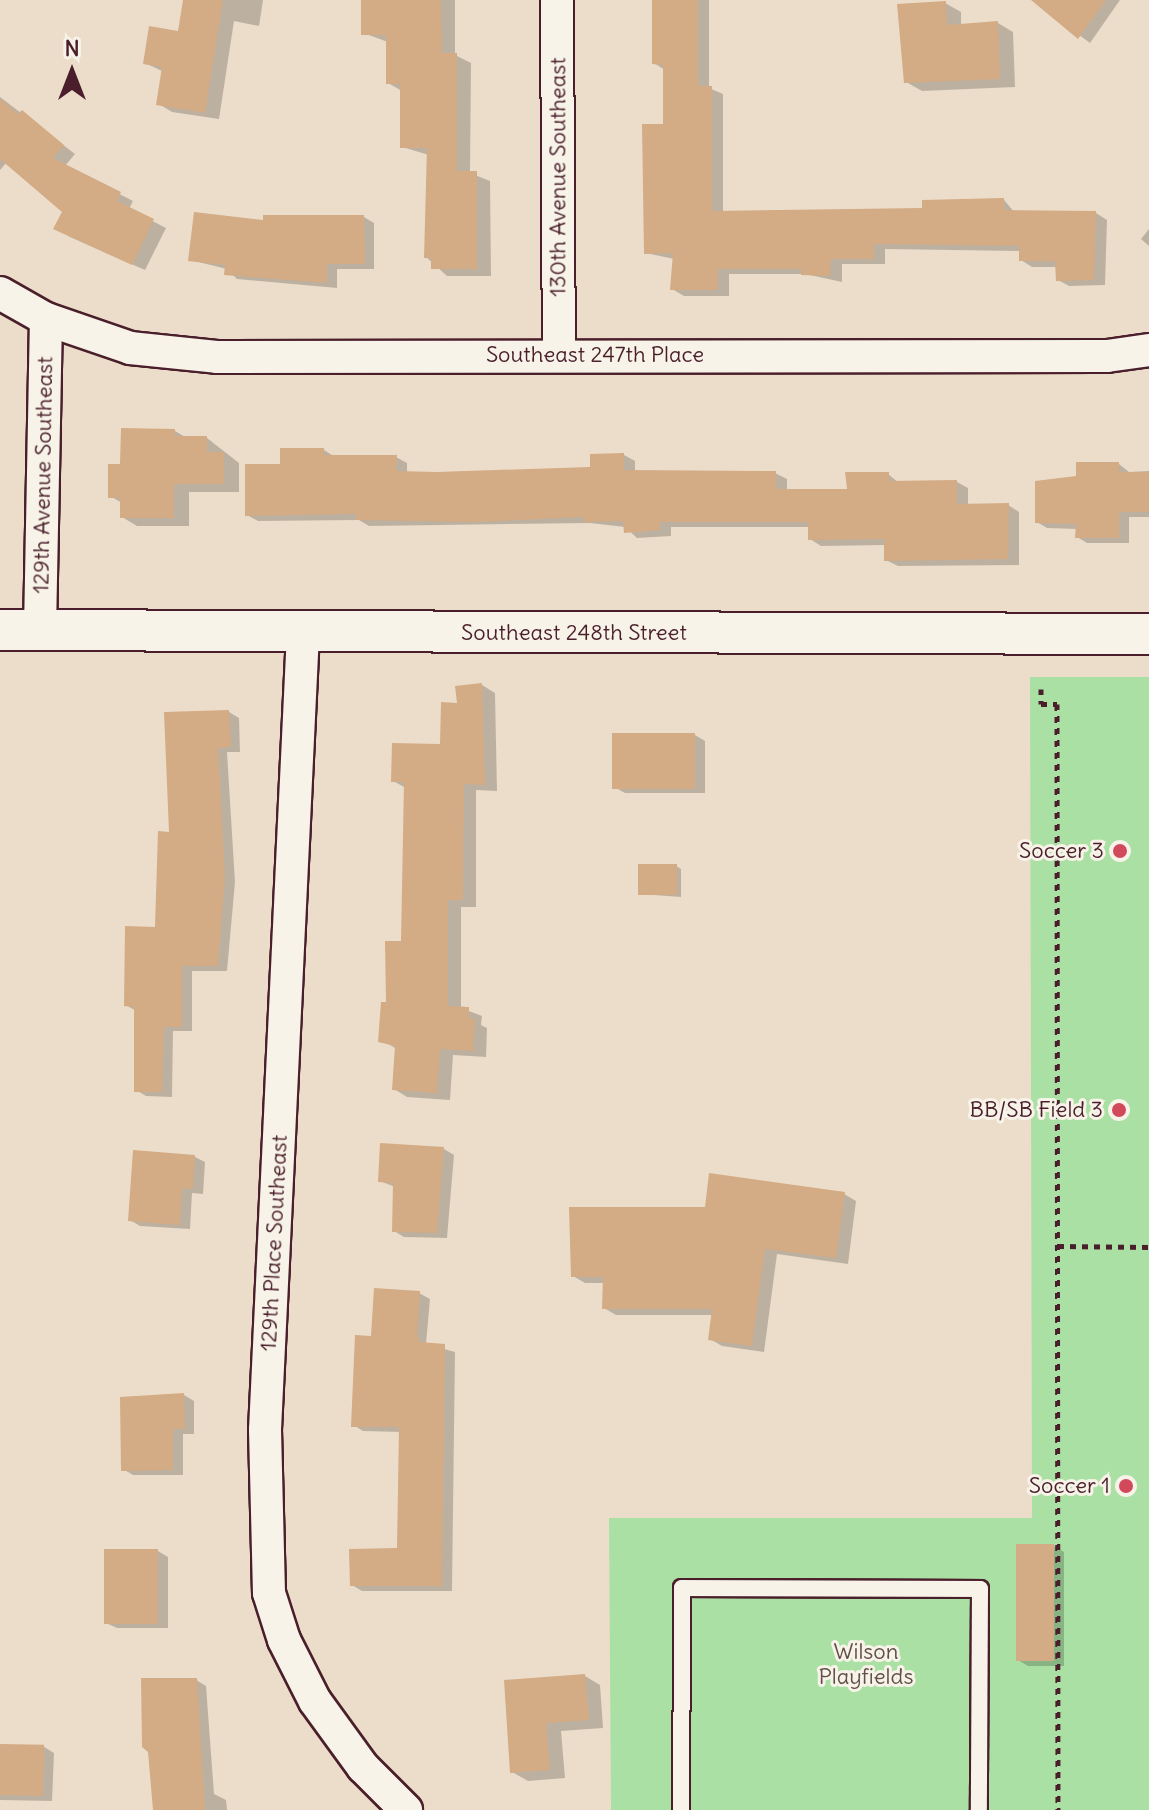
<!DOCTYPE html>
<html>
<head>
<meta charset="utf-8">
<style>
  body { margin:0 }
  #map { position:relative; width:1149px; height:1810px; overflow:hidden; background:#ecddca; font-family:Delius,sans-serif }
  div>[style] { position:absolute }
  .green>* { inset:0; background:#aae0a3 }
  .shadow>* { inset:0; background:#0003 }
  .building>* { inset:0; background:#d3ab84; transform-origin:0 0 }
  .path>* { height:5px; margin-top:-2.5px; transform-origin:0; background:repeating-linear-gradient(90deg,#4a1f2b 0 6px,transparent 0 12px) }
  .roads { filter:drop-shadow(2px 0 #4a1f2b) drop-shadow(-2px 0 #4a1f2b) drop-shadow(0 2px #4a1f2b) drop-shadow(0 -2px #4a1f2b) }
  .service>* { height:16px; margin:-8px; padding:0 8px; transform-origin:8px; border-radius:8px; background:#f7f3e8 }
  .minor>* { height:32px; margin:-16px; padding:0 16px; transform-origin:16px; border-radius:16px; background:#f7f3e8 }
  .tertiary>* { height:40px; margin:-20px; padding:0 20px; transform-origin:20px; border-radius:20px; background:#f7f3e8 }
  .dots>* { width:22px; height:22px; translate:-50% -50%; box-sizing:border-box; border:4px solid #f7f3e8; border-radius:50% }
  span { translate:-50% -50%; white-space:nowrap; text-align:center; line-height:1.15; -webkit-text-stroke:6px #f7f3e8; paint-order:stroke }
  .street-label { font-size:22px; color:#4a1f2b }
  .poi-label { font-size:22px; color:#4a1f2b }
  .right { translate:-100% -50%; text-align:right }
  .park-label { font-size:22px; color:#624f49 }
  .north { position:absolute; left:32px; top:32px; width:80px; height:80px; -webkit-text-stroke:6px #f7f3e8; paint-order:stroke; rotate:0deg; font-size:22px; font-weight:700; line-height:32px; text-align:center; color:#4a1f2b }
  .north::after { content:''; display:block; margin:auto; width:28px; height:36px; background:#4a1f2b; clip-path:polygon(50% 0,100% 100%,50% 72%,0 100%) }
</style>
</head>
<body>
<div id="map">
  <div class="green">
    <i style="clip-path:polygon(1030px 677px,1149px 677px,1149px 1810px,611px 1810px,609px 1518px,1032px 1518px)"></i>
  </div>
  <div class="shadow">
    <i style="clip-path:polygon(185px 0,263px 0,259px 26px,234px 21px,219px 119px,172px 112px,159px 104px,164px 72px,145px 63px,179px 33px)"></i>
    <i style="clip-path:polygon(363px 0,455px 0,455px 55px,471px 63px,470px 173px,490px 181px,491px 276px,447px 276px,426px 257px,429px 155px,402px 147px,402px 91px,388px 83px,388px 42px,363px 33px)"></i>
    <i style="clip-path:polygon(654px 0,709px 0,709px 88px,723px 94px,723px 213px,924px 210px,1004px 200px,1015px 213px,1096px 213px,1107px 220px,1105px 285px,1069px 286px,1058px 280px,1057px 267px,1032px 267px,1021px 260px,1021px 251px,885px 249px,885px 264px,842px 264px,842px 282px,805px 274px,729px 274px,729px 296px,684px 296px,672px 289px,674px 259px,646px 253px,665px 126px,665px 70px,654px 63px)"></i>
    <i style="clip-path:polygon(1057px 0,1120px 0,1090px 43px,1048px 12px)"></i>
    <i style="clip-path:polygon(945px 3px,961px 12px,961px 26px,998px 23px,1013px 32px,1015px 87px,922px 91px,906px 82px)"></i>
    <i style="clip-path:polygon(0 97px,75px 154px,65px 166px,133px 201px,129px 209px,166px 228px,145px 270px,68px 236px,64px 211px,7px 162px,0 170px)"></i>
    <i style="clip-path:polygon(364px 217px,374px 223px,374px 269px,337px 269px,337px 288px,237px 279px,227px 269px,190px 260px,265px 222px)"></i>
    <i style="clip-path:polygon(1149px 229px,1149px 246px,1141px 239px)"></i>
    <i style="clip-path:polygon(175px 431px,187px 438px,207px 438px,239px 463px,239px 492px,189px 492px,189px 526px,137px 526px,122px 517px,122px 503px,110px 496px)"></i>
    <i style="clip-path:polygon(324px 450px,335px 457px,396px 457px,407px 463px,407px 473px,592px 469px,624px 455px,635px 461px,635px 472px,775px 473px,787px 479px,787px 491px,849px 491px,888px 474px,899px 483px,957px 482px,968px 488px,968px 506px,1008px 505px,1019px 512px,1019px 565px,898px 566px,886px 560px,886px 545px,821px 546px,810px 539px,810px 527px,671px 527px,671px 536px,637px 538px,625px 527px,590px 523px,369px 526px,359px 520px,258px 521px,247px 515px,282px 466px)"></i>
    <i style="clip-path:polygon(1119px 464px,1129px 472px,1149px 471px,1149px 517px,1129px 517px,1129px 543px,1087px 543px,1077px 537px,1077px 529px,1047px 528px,1037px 522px,1078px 478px)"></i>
    <i style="clip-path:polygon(482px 685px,495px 693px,497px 791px,476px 790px,476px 907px,461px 907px,461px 1008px,482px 1016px,481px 1025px,487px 1028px,486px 1057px,453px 1055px,450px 1100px,407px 1097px,394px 1089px,397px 1049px,381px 1040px,403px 943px,406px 788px,393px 781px,442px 746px,459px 705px)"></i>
    <i style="clip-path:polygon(229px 712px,239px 718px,240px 752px,227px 752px,235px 882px,227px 971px,192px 971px,192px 1031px,173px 1031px,172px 1097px,146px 1096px,136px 1090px,136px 1011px,126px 1005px,157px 929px,171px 834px)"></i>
    <i style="clip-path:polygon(695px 735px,705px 741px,705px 793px,625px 793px,614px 787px)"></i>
    <i style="clip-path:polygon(676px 866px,681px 869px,681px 897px,640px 894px)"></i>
    <i style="clip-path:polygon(444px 1149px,454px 1155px,447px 1238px,404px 1237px,394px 1231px,395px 1187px,380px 1181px)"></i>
    <i style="clip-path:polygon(195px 1157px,205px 1162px,203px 1194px,192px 1193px,190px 1229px,140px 1226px,130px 1220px)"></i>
    <i style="clip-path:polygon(844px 1194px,856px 1201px,848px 1264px,777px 1254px,764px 1352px,722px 1346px,710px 1339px,713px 1315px,616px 1315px,604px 1308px,605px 1283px,585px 1283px,573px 1276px)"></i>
    <i style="clip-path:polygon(419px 1293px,430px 1299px,426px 1344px,455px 1352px,452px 1591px,362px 1591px,352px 1585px,399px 1550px,401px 1432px,363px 1431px,353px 1425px,373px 1338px)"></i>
    <i style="clip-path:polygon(184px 1395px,194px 1401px,194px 1434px,183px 1434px,183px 1475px,133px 1475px,123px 1469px)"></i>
    <i style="clip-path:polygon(1054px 1546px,1064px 1552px,1064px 1666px,1028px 1666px,1018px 1660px)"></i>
    <i style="clip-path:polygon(158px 1551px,168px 1557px,168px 1628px,117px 1628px,106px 1623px)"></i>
    <i style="clip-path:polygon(585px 1676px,600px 1685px,603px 1728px,561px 1731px,565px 1778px,528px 1781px,512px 1772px,506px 1682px)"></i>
    <i style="clip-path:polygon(196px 1680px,206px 1686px,214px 1794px,226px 1800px,227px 1810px,156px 1810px)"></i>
    <i style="clip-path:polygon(0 1747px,44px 1747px,54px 1753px,52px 1801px,0 1800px)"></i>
  </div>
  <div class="building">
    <i style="clip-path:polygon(183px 0,223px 0,205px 113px,156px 105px,162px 67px,143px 64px,149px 26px,178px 31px)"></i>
    <i style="clip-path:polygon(361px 0,441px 0,442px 53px,457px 53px,457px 171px,477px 171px,477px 269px,431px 269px,431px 258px,424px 258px,427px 148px,400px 148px,400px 84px,386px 84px,386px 35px,361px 35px)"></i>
    <i style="clip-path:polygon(652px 0,698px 0,698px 86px,712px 86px,712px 211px,922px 208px,922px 200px,1004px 198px,1004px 210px,1096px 211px,1094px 280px,1056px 281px,1055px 261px,1019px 261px,1019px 246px,874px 244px,874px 259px,831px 259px,830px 276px,801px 275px,801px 269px,718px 269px,718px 290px,670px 290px,673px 253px,644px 254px,642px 124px,663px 124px,663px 65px,652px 64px)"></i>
    <i style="clip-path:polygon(1031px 0,1106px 0,1078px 39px)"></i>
    <i style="clip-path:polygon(946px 1px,947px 25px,998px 21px,1000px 79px,904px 83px,897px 4px)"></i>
    <i style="clip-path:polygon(0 99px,18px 114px,22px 110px,64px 145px,53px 158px,121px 192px,117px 201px,154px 219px,132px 265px,53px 229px,62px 212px,0 159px)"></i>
    <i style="clip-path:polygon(194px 212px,263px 220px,263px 215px,364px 215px,365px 264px,327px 264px,327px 283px,224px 275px,225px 265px,188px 261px)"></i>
    <i style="clip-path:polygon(121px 428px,175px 429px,175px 436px,207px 436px,207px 452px,224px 452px,224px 484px,174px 484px,174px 518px,120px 518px,120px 498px,108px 498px,108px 464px,120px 464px)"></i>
    <i style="clip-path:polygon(280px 448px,324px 448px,324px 455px,397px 455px,396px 471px,437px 472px,590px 467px,590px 454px,624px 453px,624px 470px,776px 471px,776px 489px,847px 489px,845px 472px,889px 472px,889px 481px,957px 480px,957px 504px,1009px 503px,1008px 559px,884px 561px,884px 539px,808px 540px,808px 522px,660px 522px,660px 530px,624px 533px,623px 521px,584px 522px,584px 517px,475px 522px,356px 520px,356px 514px,245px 516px,245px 464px,280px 464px)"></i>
    <i style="clip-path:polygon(1076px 462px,1119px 462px,1119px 472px,1149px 472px,1149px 512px,1119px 512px,1119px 538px,1075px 538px,1076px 524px,1035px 523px,1035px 481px,1076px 476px)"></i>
    <i style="clip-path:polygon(482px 683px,485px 785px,464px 784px,463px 900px,448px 900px,448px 1006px,469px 1007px,469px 1018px,475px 1019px,473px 1051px,440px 1049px,437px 1093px,392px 1090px,395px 1046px,378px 1042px,381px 1002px,386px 1002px,385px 941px,401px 941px,404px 782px,391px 782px,392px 743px,440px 744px,441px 702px,457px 703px,455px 686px)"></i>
    <i style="clip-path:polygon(229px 710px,231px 747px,218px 748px,225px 876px,218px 966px,182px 966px,182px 1027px,164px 1027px,162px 1092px,134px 1092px,134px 1007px,124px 1006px,125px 926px,155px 927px,158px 831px,169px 832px,164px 712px)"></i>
    <i style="left:612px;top:733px;width:83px;height:56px"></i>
    <i style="left:638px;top:864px;width:39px;height:31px"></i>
    <i style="clip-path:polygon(380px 1143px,444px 1147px,437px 1233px,392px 1232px,393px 1183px,378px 1182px)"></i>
    <i style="clip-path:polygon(133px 1150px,195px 1155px,193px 1189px,182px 1188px,180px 1225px,128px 1221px)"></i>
    <i style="clip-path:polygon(709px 1173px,845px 1192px,836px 1258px,765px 1249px,752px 1346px,708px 1340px,712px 1309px,602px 1309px,603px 1277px,571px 1277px,569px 1207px,705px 1207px)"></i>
    <i style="clip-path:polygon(374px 1288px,420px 1291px,417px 1336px,420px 1342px,445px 1344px,442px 1586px,350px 1586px,349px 1549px,397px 1548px,399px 1427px,351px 1427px,355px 1335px,371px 1336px)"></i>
    <i style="clip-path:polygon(184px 1393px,185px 1429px,173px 1429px,173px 1470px,121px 1471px,120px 1397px)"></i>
    <i style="left:1016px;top:1544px;width:38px;height:117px"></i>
    <i style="left:104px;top:1549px;width:54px;height:75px"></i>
    <i style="clip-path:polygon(585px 1674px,589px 1720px,546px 1723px,550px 1770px,510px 1773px,504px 1680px)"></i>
    <i style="clip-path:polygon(141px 1678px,197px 1678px,205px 1810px,153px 1810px,148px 1752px,142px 1747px)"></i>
    <i style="left:0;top:1744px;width:44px;height:51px;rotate:1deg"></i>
  </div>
  <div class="path">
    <i style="left:1041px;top:689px;width:15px;rotate:90deg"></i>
    <i style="left:1041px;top:704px;width:16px"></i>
    <i style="left:1057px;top:704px;width:1106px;rotate:89.95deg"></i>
    <i style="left:1058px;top:1246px;width:91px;rotate:0.6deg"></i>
  </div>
  <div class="roads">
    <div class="service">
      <i style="left:681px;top:1810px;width:222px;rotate:-89.7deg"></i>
      <i style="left:682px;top:1588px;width:298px;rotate:0.2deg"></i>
      <i style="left:980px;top:1589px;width:221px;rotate:90.3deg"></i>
    </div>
    <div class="minor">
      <i style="left:557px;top:0;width:355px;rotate:89.7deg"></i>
      <i style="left:0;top:293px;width:53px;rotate:29.5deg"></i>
      <i style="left:46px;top:319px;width:89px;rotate:19deg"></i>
      <i style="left:130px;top:348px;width:87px;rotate:5.9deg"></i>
      <i style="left:217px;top:357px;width:890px;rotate:-0.06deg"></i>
      <i style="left:1107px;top:356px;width:42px;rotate:-8.1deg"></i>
      <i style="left:40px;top:630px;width:311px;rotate:-88.9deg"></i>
      <i style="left:303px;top:633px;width:798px;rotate:92.73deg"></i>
      <i style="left:265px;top:1430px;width:163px;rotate:88.6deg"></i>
      <i style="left:269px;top:1593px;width:49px;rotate:72.3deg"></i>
      <i style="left:284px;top:1640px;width:68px;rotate:63.1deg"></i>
      <i style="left:315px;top:1701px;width:82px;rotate:54deg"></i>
      <i style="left:363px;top:1767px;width:61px;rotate:45deg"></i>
    </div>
    <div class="tertiary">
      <i style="left:0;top:630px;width:1149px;rotate:0.2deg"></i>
    </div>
  </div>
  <div class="dots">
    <i style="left:1120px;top:851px;background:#d1495b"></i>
    <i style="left:1119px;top:1110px;background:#d1495b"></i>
    <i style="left:1126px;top:1486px;background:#d1495b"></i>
  </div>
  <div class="street-label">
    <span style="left:558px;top:177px;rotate:-90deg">130th Avenue Southeast</span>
    <span style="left:595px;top:355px">Southeast 247th Place</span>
    <span style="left:43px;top:475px;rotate:-89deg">129th Avenue Southeast</span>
    <span style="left:574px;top:633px">Southeast 248th Street</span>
    <span style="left:274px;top:1243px;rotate:-87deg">129th Place Southeast</span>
  </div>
  <div class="poi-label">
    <span class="right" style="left:1104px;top:851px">Soccer 3</span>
    <span class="right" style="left:1103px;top:1110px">BB/SB Field 3</span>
    <span class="right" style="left:1110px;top:1486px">Soccer 1</span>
  </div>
  <div class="park-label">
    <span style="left:866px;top:1664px">Wilson<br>Playfields</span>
  </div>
  <div class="north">N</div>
</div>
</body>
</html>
